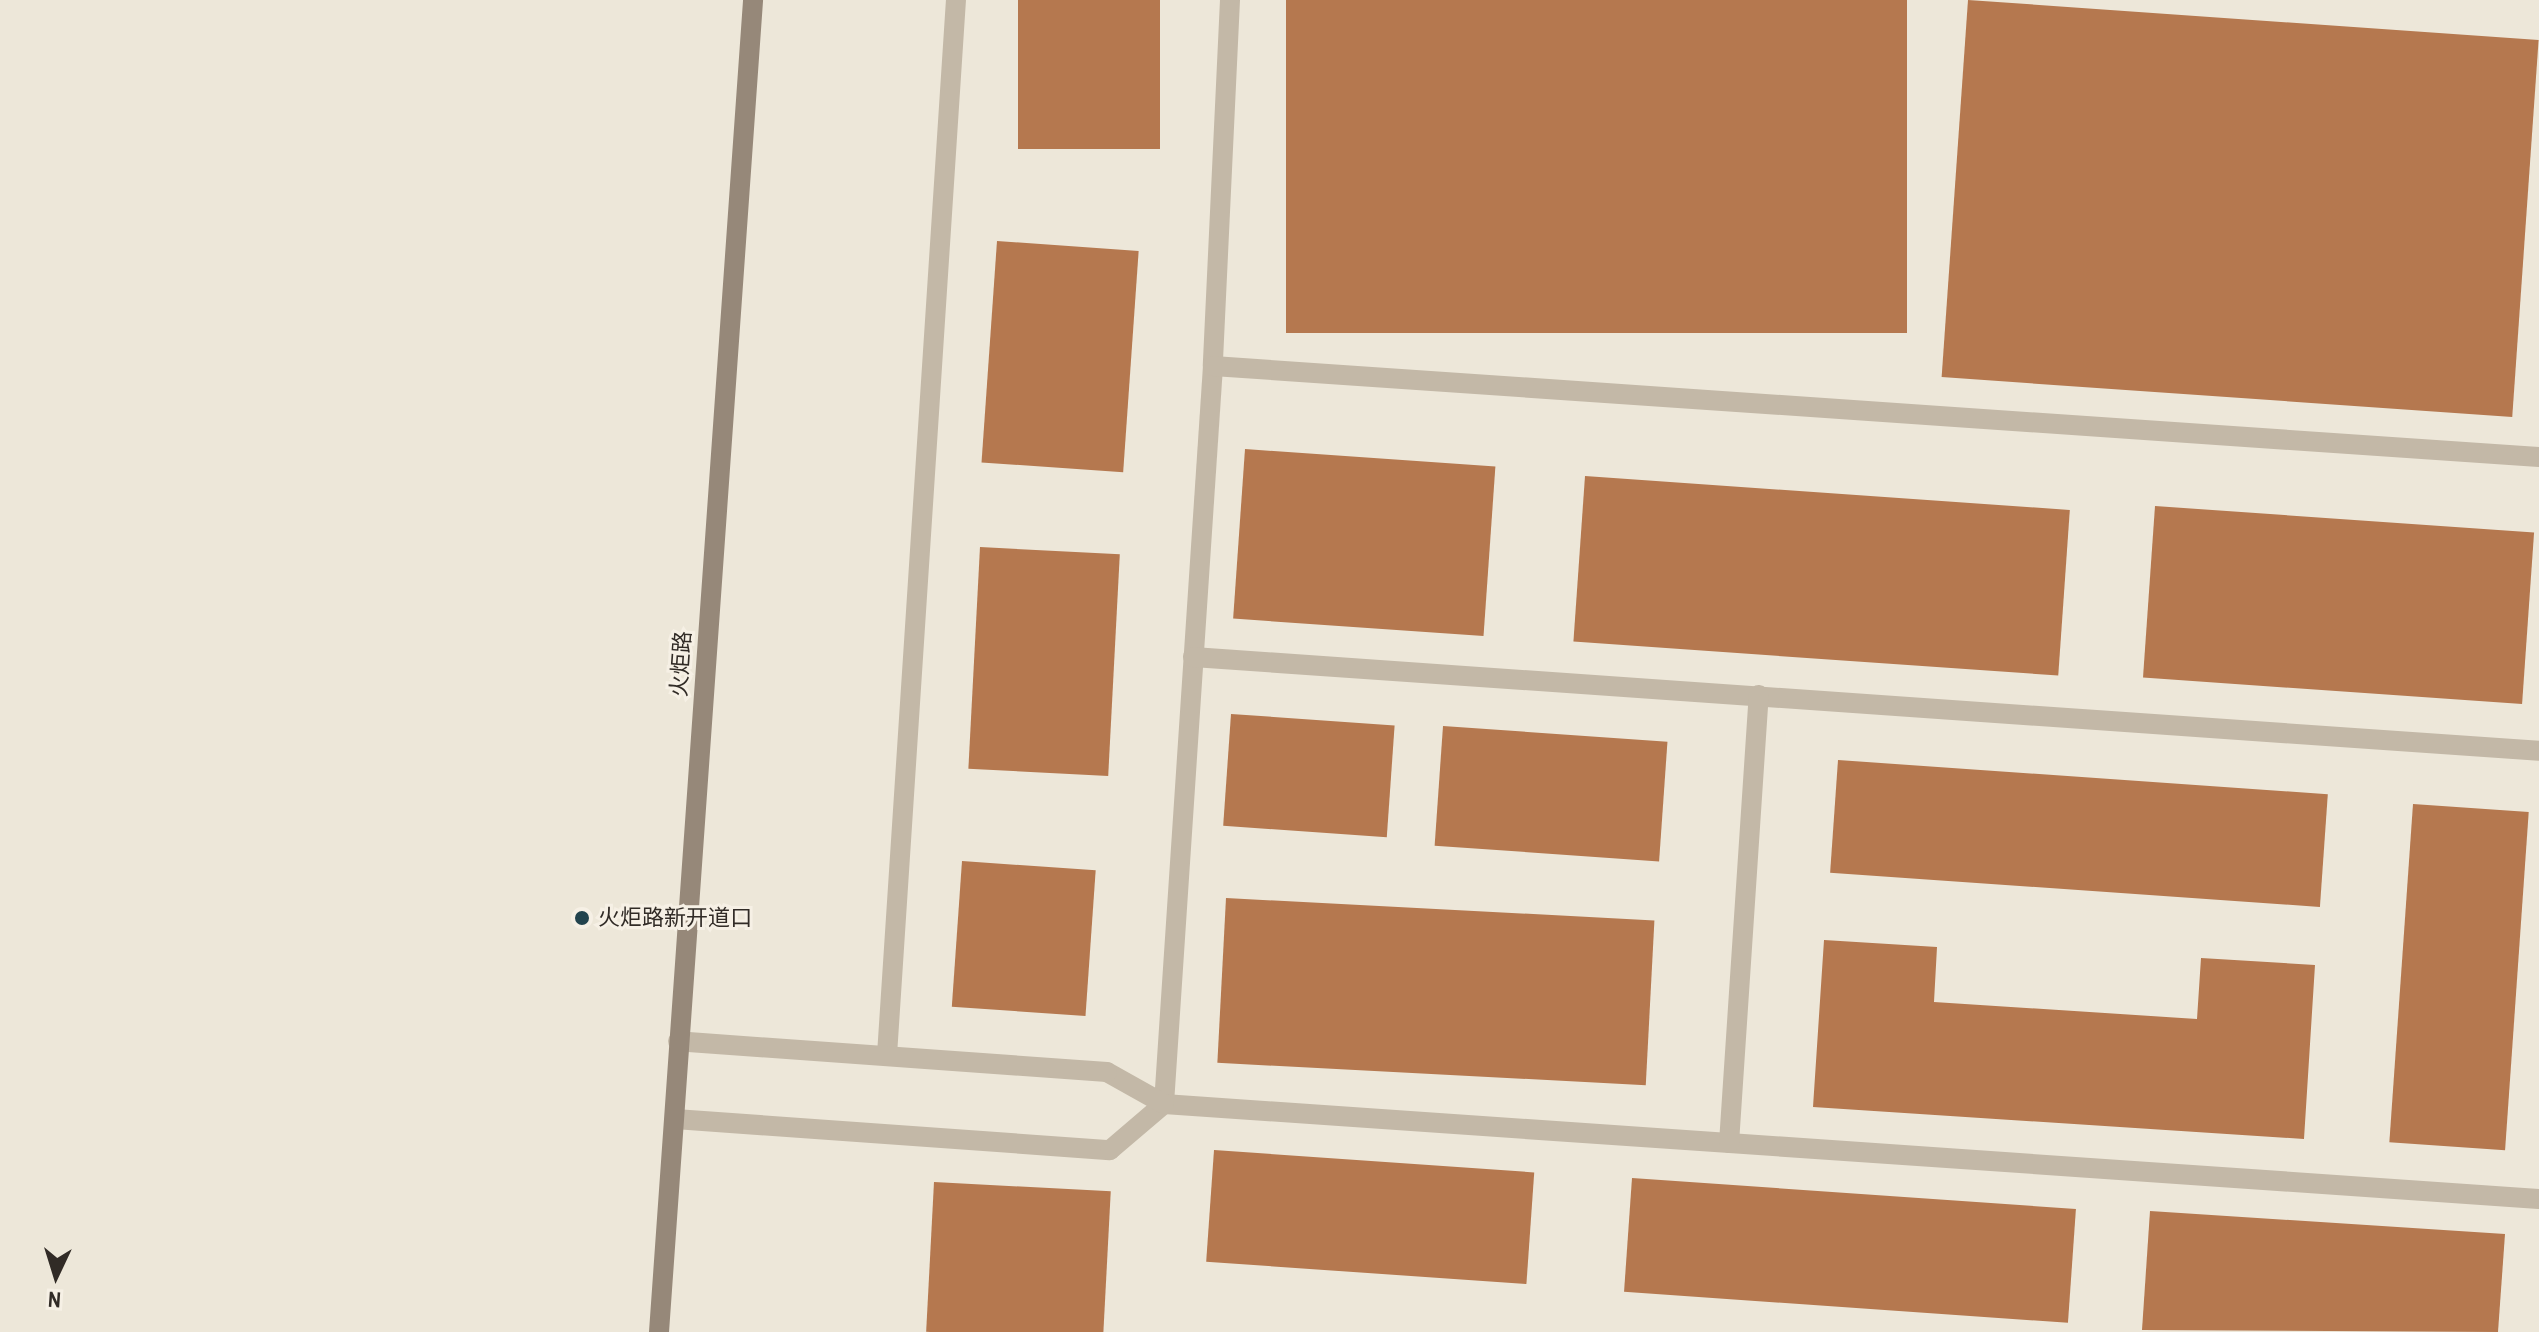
<!DOCTYPE html>
<html>
<head>
<meta charset="utf-8">
<style>
  body { margin:0 }
  #map { position:relative; width:2539px; height:1332px; overflow:hidden; background:#ede7d9; font-family:"Archivo Narrow","Noto Sans SC",sans-serif }
  div>[style] { position:absolute }
  .building>* { inset:0; background:#b5784f; transform-origin:0 0 }
  .service>* { height:20px; margin:-10px; padding:0 10px; transform-origin:10px; border-radius:10px; background:#c3b8a7 }
  .secondary>* { height:20px; margin:-10px; padding:0 10px; transform-origin:10px; border-radius:10px; background:#968879 }
  .dots>* { width:22px; height:22px; translate:-50% -50%; box-sizing:border-box; border:4px solid #f6f0e5; border-radius:50% }
  span { translate:-50% -50%; white-space:nowrap; text-align:center; line-height:1.15; -webkit-text-stroke:6px #f6f0e5; paint-order:stroke }
  .street-label { font-size:22px; color:#312b26 }
  .poi-label { font-size:22px; color:#312b26 }
  .left { translate:0 -50%; text-align:left }
  .north { position:absolute; left:16px; top:1236px; width:80px; height:80px; -webkit-text-stroke:6px #f6f0e5; paint-order:stroke; rotate:184deg; font-size:22px; font-weight:700; line-height:32px; text-align:center; color:#312b26 }
  .north::after { content:''; display:block; margin:auto; width:28px; height:36px; background:#312b26; clip-path:polygon(50% 0,100% 100%,50% 72%,0 100%) }
</style>
</head>
<body>
<div id="map">
  <div class="building">
    <i style="left:1018px;top:0;width:142px;height:149px"></i>
    <i style="left:1286px;top:0;width:621px;height:333px"></i>
    <i style="left:1968px;top:0;width:572px;height:378px;rotate:4deg"></i>
    <i style="left:997px;top:241px;width:142px;height:222px;rotate:4deg"></i>
    <i style="left:1245px;top:449px;width:251px;height:170px;rotate:4deg"></i>
    <i style="left:1585px;top:476px;width:486px;height:166px;rotate:4deg"></i>
    <i style="left:2155px;top:506px;width:380px;height:172px;rotate:4deg"></i>
    <i style="left:980px;top:547px;width:140px;height:222px;rotate:3deg"></i>
    <i style="left:1231px;top:714px;width:164px;height:112px;rotate:4deg"></i>
    <i style="left:1443px;top:726px;width:225px;height:120px;rotate:4deg"></i>
    <i style="left:1838px;top:760px;width:491px;height:113px;rotate:4deg"></i>
    <i style="left:2413px;top:804px;width:116px;height:339px;rotate:4deg"></i>
    <i style="left:962px;top:861px;width:134px;height:146px;rotate:4deg"></i>
    <i style="left:1226px;top:898px;width:429px;height:165px;rotate:3deg"></i>
    <i style="clip-path:polygon(1824px 940px,1937px 947px,1934px 1002px,2197px 1019px,2201px 958px,2315px 965px,2304px 1139px,1813px 1107px)"></i>
    <i style="left:1214px;top:1150px;width:321px;height:112px;rotate:4deg"></i>
    <i style="left:1632px;top:1178px;width:445px;height:114px;rotate:4deg"></i>
    <i style="left:934px;top:1182px;width:177px;height:150px;rotate:3deg"></i>
    <i style="clip-path:polygon(2150px 1211px,2505px 1234px,2498px 1332px,2142px 1330px)"></i>
  </div>
  <div class="service">
    <i style="left:1230px;top:0;width:366px;rotate:92.7deg"></i>
    <i style="left:1213px;top:366px;width:740px;rotate:93.8deg"></i>
    <i style="left:1164px;top:1104px;width:1378px;rotate:3.95deg"></i>
    <i style="left:1213px;top:366px;width:1329px;rotate:3.93deg"></i>
    <i style="left:1193px;top:657px;width:1349px;rotate:3.99deg"></i>
    <i style="left:887px;top:1055px;width:1057px;rotate:-86.26deg"></i>
    <i style="left:675px;top:1119px;width:436px;rotate:4.1deg"></i>
    <i style="left:1110px;top:1150px;width:71px;rotate:-40.4deg"></i>
    <i style="left:1164px;top:1104px;width:65px;rotate:-150.7deg"></i>
    <i style="left:1107px;top:1072px;width:430px;rotate:-175.9deg"></i>
    <i style="left:1729px;top:1143px;width:449px;rotate:-86.2deg"></i>
  </div>
  <div class="secondary">
    <i style="left:659px;top:1332px;width:1335px;rotate:-85.96deg"></i>
  </div>
  <div class="dots">
    <i style="left:582px;top:918px;background:#22434d"></i>
  </div>
  <div class="street-label">
    <span style="left:681px;top:664px;rotate:-86deg">火炬路</span>
  </div>
  <div class="poi-label">
    <span class="left" style="left:598px;top:918px">火炬路新开道口</span>
  </div>
  <div class="north">N</div>
</div>
</body>
</html>
